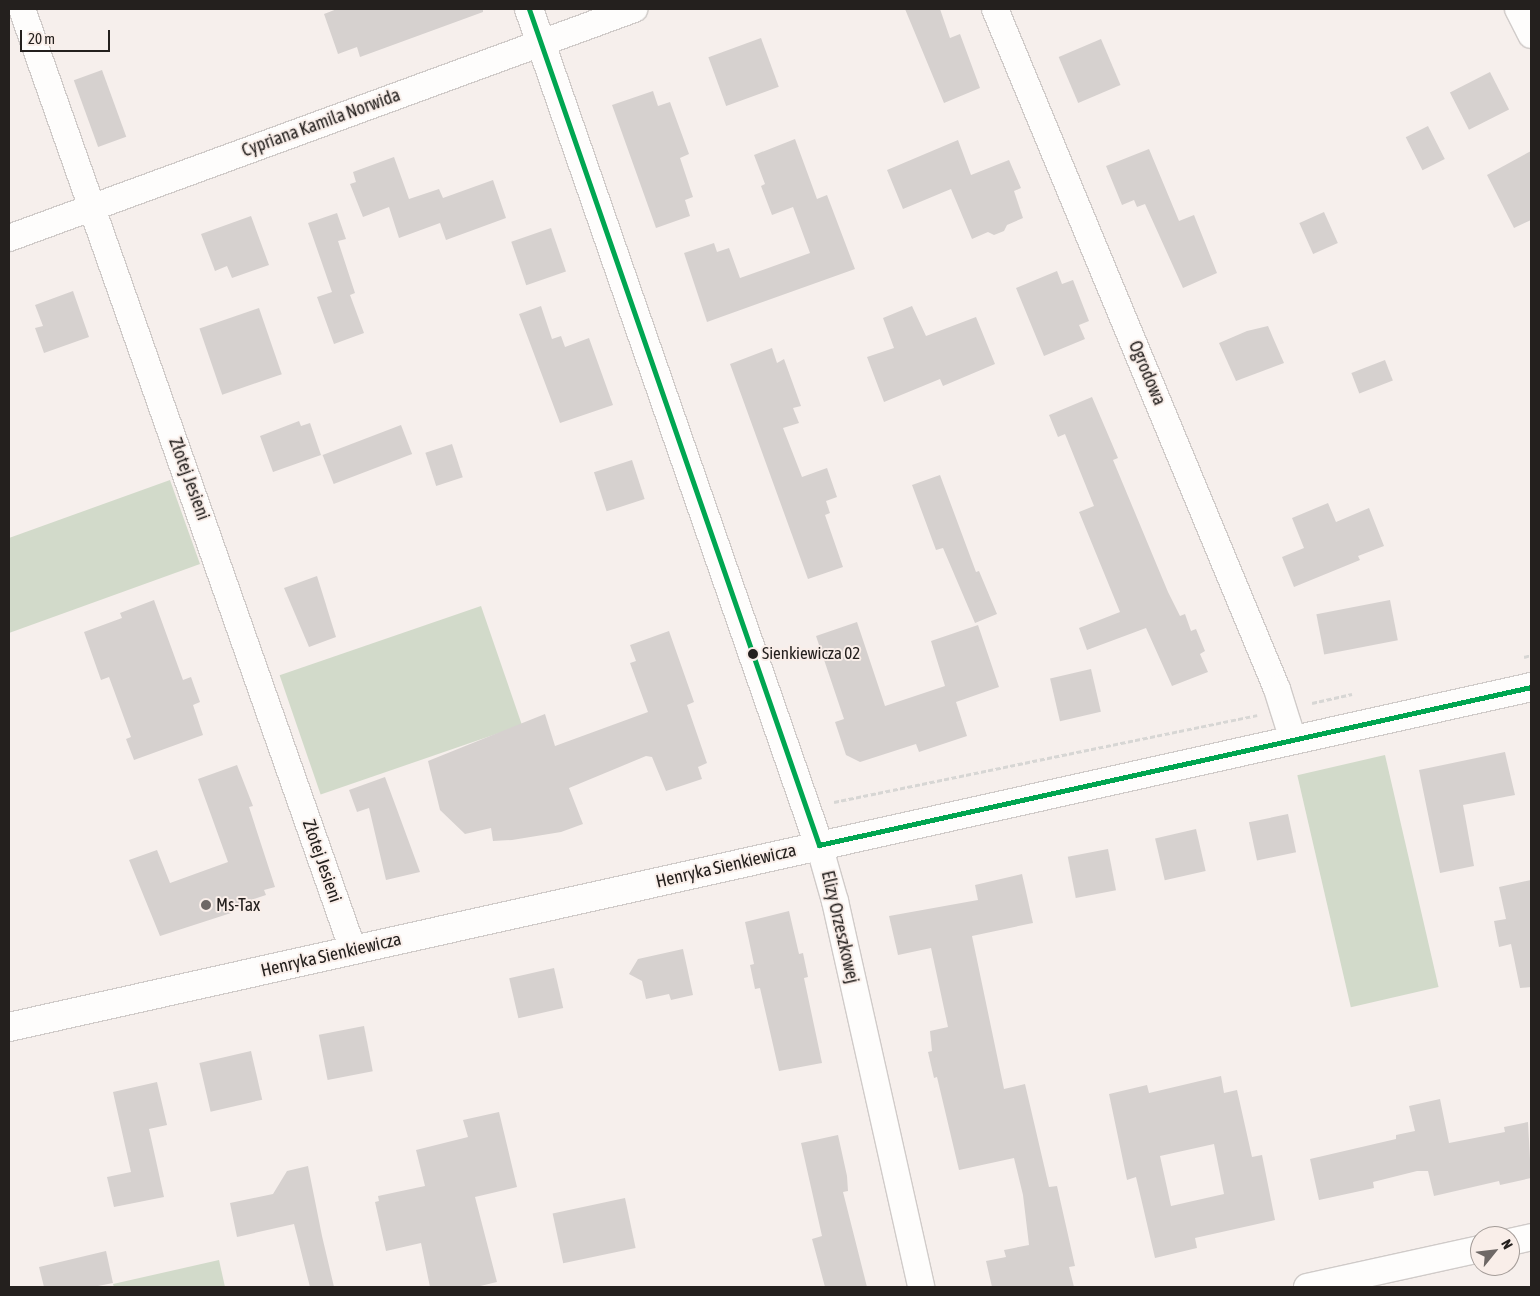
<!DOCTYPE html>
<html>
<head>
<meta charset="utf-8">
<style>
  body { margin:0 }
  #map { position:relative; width:1540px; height:1296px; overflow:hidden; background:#f6efec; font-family:"Asap Condensed",sans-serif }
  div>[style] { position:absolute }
  .green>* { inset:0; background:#d2daca; transform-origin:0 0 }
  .building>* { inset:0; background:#d6d1cf; transform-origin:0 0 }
  .path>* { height:3px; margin-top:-1.5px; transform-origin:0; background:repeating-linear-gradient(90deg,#d7d6d4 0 5px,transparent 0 7.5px) }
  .roads { filter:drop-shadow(1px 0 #d0cbc9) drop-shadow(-1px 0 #d0cbc9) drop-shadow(0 1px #d0cbc9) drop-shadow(0 -1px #d0cbc9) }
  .minor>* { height:26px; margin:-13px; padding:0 13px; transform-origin:13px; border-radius:13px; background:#fefdfc }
  .tertiary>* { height:28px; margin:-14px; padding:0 14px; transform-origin:14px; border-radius:14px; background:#fefdfc }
  .bus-1>* { height:5px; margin:-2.5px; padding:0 2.5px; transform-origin:2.5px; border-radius:2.5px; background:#00a651 }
  .dots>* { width:14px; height:14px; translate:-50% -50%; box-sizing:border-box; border:2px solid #f9eee9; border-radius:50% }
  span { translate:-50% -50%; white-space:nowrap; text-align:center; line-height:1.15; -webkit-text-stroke:4px #f9eee9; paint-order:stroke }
  .bus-label { font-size:17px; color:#24201e }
  .left { translate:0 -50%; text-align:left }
  .street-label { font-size:18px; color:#24201e }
  .poi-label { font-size:18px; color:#24201e }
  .frame { position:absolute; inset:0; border:10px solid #24201e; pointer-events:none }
  .north { position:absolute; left:1470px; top:1226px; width:50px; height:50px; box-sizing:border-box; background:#f9eee9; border:1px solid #a49c98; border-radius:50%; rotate:61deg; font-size:14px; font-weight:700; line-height:20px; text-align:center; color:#24201e }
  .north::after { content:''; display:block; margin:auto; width:18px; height:22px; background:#6e6866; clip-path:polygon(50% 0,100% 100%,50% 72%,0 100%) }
  .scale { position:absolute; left:20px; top:30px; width:90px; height:22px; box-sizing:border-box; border:2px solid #24201e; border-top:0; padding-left:6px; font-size:15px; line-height:18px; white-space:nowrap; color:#24201e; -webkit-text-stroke:4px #f9eee9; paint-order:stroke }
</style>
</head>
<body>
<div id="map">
  <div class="green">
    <i style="clip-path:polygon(170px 480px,200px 564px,9px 633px,9px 538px)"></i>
    <i style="left:481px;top:606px;width:126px;height:213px;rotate:71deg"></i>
    <i style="left:1385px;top:755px;width:238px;height:90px;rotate:77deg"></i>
    <i style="clip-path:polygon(219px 1260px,225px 1287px,114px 1287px,113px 1284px)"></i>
  </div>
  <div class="building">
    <i style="clip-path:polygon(337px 9px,483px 9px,483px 12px,360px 57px,357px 47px,338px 54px,324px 14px)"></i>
    <i style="clip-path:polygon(905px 9px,940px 9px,950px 38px,960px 34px,980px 88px,944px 103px)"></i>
    <i style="left:761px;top:38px;width:52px;height:56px;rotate:70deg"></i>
    <i style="left:1101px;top:39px;width:50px;height:46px;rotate:67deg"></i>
    <i style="left:102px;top:70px;width:71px;height:30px;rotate:70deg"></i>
    <i style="left:1490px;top:72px;width:42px;height:45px;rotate:63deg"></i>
    <i style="clip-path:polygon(653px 91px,658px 106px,670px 102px,689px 154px,680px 158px,693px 197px,685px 200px,690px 216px,656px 228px,612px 105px)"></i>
    <i style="left:1428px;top:126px;width:37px;height:25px;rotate:63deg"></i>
    <i style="clip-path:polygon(795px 139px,817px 199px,827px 195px,855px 269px,707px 322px,684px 253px,714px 243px,717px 252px,729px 248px,740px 278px,810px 253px,793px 207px,772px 215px,761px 186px,765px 184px,754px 155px)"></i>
    <i style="clip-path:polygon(958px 140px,971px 175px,1009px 160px,1021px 188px,1014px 191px,1023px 218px,1007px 225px,1004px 231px,994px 235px,988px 232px,972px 239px,951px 189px,903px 209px,887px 170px)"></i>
    <i style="clip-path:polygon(1149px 149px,1179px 221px,1194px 215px,1217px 273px,1183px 288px,1145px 204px,1137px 207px,1134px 200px,1122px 205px,1106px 166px)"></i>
    <i style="clip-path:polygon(1531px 151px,1531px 220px,1514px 228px,1487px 175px)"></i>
    <i style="clip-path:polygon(394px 157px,409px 199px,439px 189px,443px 198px,493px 180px,506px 218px,446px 240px,440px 223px,399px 238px,389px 207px,363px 217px,350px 184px,356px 182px,353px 172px)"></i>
    <i style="left:1324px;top:212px;width:34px;height:27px;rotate:66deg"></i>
    <i style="clip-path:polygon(337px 213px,346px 239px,338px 241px,355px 293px,350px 295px,364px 333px,334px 344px,317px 297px,332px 292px,308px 223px)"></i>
    <i style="clip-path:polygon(251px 216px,269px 265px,232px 278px,227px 266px,215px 271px,201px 234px)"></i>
    <i style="left:551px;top:228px;width:46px;height:42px;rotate:71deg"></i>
    <i style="clip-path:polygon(1057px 271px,1062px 284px,1073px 280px,1089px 321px,1079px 325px,1085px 339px,1044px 356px,1016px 288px)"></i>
    <i style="clip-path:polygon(73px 291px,89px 337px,44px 353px,35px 328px,43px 326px,35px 305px)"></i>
    <i style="clip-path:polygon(541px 306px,552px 339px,561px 336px,565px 347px,589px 338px,613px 405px,560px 423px,519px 314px)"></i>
    <i style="clip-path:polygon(912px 306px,926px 336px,976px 317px,995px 364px,943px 386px,940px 379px,884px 402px,867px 357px,894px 348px,883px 318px)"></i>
    <i style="left:259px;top:308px;width:70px;height:63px;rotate:71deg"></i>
    <i style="clip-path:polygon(1268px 326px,1284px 363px,1236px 381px,1219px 343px,1247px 331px)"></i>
    <i style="clip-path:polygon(772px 348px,777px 363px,784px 359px,801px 406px,793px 408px,799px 423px,783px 428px,802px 477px,827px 468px,837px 497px,826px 501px,830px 513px,825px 515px,843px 567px,808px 579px,730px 364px)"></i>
    <i style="left:1385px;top:360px;width:22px;height:36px;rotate:69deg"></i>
    <i style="clip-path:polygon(1092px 397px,1118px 458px,1113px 460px,1168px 592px,1180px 616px,1185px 614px,1191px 631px,1196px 629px,1205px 651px,1200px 654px,1208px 672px,1172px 686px,1146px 628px,1087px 650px,1079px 628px,1120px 612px,1079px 512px,1094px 506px,1065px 434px,1058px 437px,1049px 415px)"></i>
    <i style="clip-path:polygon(299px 421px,301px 426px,310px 423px,321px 455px,273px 472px,260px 436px)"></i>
    <i style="left:401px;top:425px;width:31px;height:84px;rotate:69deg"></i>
    <i style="left:452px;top:444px;width:35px;height:28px;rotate:72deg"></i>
    <i style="left:632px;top:460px;width:41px;height:40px;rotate:72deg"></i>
    <i style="clip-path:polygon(940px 475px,976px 572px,979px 571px,997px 614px,975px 623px,943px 548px,936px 550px,912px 485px)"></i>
    <i style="clip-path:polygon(1328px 503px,1336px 522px,1369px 508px,1384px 546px,1358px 556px,1360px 560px,1294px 587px,1282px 557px,1304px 548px,1292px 518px)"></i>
    <i style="clip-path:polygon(317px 576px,336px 637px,309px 647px,284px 588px)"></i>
    <i style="clip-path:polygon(154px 600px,183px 680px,191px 677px,200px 702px,193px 705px,203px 735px,134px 760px,126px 739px,131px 737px,109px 677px,101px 680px,84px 632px,122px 618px,120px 613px)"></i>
    <i style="left:1390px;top:600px;width:41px;height:75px;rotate:79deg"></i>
    <i style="clip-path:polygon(857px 622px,885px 706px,945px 686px,931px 641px,978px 625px,999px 687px,956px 702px,967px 736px,919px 752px,916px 744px,860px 762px,846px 755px,835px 722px,844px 719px,816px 636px)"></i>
    <i style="clip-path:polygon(669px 631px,694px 702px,687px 705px,707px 763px,698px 767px,702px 779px,666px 791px,652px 757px,646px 756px,569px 788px,583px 824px,561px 832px,512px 840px,493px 841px,491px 828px,465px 834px,440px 810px,428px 761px,545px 714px,555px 746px,648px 712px,630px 663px,636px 661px,630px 645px)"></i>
    <i style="left:1091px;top:669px;width:44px;height:42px;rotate:77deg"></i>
    <i style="clip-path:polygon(1505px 752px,1515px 795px,1463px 805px,1474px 866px,1440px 873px,1419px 770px)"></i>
    <i style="clip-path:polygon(237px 765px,253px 806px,249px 807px,275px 887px,264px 890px,266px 895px,229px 907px,231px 913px,160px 936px,129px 860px,157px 850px,170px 883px,228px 862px,198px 779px)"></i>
    <i style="clip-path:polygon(385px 777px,420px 872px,386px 880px,369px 808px,357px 812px,349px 790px)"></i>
    <i style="left:1288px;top:814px;width:39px;height:40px;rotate:78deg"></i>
    <i style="left:1196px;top:829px;width:43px;height:42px;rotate:77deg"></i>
    <i style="left:1108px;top:849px;width:42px;height:41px;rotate:79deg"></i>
    <i style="clip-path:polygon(1022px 874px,1033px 923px,972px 936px,1004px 1089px,1025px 1084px,1049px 1187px,1057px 1186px,1075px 1266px,1069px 1267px,1074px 1287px,992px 1287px,986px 1261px,1006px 1257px,1004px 1250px,1029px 1245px,1023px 1195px,1014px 1158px,959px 1170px,937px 1077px,934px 1078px,928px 1052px,932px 1051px,930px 1031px,948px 1027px,931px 948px,898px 955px,889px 916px,978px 900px,975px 885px)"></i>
    <i style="clip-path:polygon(1531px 880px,1531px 987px,1520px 988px,1511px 944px,1499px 947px,1494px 921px,1506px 919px,1499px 887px)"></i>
    <i style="clip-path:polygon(789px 911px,799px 954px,803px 953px,808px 977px,804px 978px,822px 1063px,779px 1071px,760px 988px,755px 989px,750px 965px,754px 964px,745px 922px)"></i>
    <i style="clip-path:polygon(683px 949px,693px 995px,671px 1000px,669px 994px,646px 999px,642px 981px,629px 974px,638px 959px)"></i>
    <i style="left:554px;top:968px;width:41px;height:46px;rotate:77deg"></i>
    <i style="left:364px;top:1026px;width:46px;height:46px;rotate:79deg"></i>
    <i style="left:251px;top:1051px;width:50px;height:53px;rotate:77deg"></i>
    <i style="clip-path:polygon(evenodd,1221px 1076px,1224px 1093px,1237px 1090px,1252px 1157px,1262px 1155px,1275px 1220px,1195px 1238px,1197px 1248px,1155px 1258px,1136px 1177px,1127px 1180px,1109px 1094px,1147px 1085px,1149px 1093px,1221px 1076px,1214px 1144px,1224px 1194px,1171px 1206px,1160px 1156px,1214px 1144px)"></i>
    <i style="clip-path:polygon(157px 1082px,167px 1125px,149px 1129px,164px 1197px,114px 1207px,107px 1177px,131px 1172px,113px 1092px)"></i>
    <i style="clip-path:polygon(1440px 1099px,1449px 1143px,1505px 1132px,1504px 1127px,1528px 1122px,1531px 1178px,1500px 1185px,1499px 1181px,1434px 1196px,1428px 1171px,1417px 1171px,1373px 1182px,1374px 1188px,1319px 1200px,1310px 1159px,1396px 1139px,1396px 1135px,1415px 1131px,1409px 1106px)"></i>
    <i style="clip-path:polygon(499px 1112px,517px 1187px,475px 1197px,497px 1282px,476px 1287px,430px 1287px,421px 1243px,386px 1251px,375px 1202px,379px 1201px,378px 1196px,425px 1186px,416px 1150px,468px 1137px,463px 1120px)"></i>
    <i style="clip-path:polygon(838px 1135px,847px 1176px,848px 1191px,843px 1192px,867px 1287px,825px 1287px,812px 1239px,822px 1236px,801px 1143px)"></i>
    <i style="clip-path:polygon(308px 1166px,322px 1236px,334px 1287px,310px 1287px,294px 1224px,237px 1237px,230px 1203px,273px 1194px,287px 1171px)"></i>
    <i style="left:625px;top:1198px;width:51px;height:74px;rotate:78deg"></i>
    <i style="clip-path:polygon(106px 1251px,113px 1283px,93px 1287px,44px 1287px,39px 1267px)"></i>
  </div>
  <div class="path">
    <i style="left:1524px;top:657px;width:7px;rotate:-16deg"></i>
    <i style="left:1312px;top:703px;width:41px;rotate:-12.7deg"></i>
    <i style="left:834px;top:802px;width:432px;rotate:-11.6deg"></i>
  </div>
  <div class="roads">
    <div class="minor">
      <i style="left:22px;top:9px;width:998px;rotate:70.62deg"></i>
      <i style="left:995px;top:9px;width:736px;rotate:67.48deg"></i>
      <i style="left:1277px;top:689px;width:53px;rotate:72.6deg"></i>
      <i style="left:1518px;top:9px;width:29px;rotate:63deg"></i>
      <i style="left:9px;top:238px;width:666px;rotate:-20.12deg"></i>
      <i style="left:819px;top:845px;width:58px;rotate:74.1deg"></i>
      <i style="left:835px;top:901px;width:395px;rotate:77.4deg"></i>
      <i style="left:1510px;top:1242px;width:22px;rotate:-13deg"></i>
      <i style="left:1307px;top:1287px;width:177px;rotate:-12.4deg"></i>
    </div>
    <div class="tertiary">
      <i style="left:529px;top:9px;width:885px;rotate:70.87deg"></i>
      <i style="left:9px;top:1027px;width:1560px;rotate:-12.59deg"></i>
    </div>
  </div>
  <div class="bus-1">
    <i style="left:529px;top:9px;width:885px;rotate:70.87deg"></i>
    <i style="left:819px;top:845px;width:729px;rotate:-12.51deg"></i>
  </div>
  <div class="dots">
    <i style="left:753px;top:654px;background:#24201e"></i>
    <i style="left:206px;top:905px;background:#6e6866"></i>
  </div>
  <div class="bus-label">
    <span class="left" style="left:762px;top:654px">Sienkiewicza 02</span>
  </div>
  <div class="street-label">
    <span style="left:321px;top:123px;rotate:-20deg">Cypriana Kamila Norwida</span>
    <span style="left:1147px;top:373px;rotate:67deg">Ogrodowa</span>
    <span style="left:189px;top:479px;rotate:70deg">Złotej Jesieni</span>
    <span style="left:322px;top:861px;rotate:71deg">Złotej Jesieni</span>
    <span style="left:726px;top:866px;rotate:-13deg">Henryka Sienkiewicza</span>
    <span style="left:840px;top:927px;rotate:77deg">Elizy Orzeszkowej</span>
    <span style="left:331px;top:955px;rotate:-13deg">Henryka Sienkiewicza</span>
  </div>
  <div class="poi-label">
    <span class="left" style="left:216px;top:905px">Ms-Tax</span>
  </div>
  <div class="frame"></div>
  <div class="north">N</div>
  <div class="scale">20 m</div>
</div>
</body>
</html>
